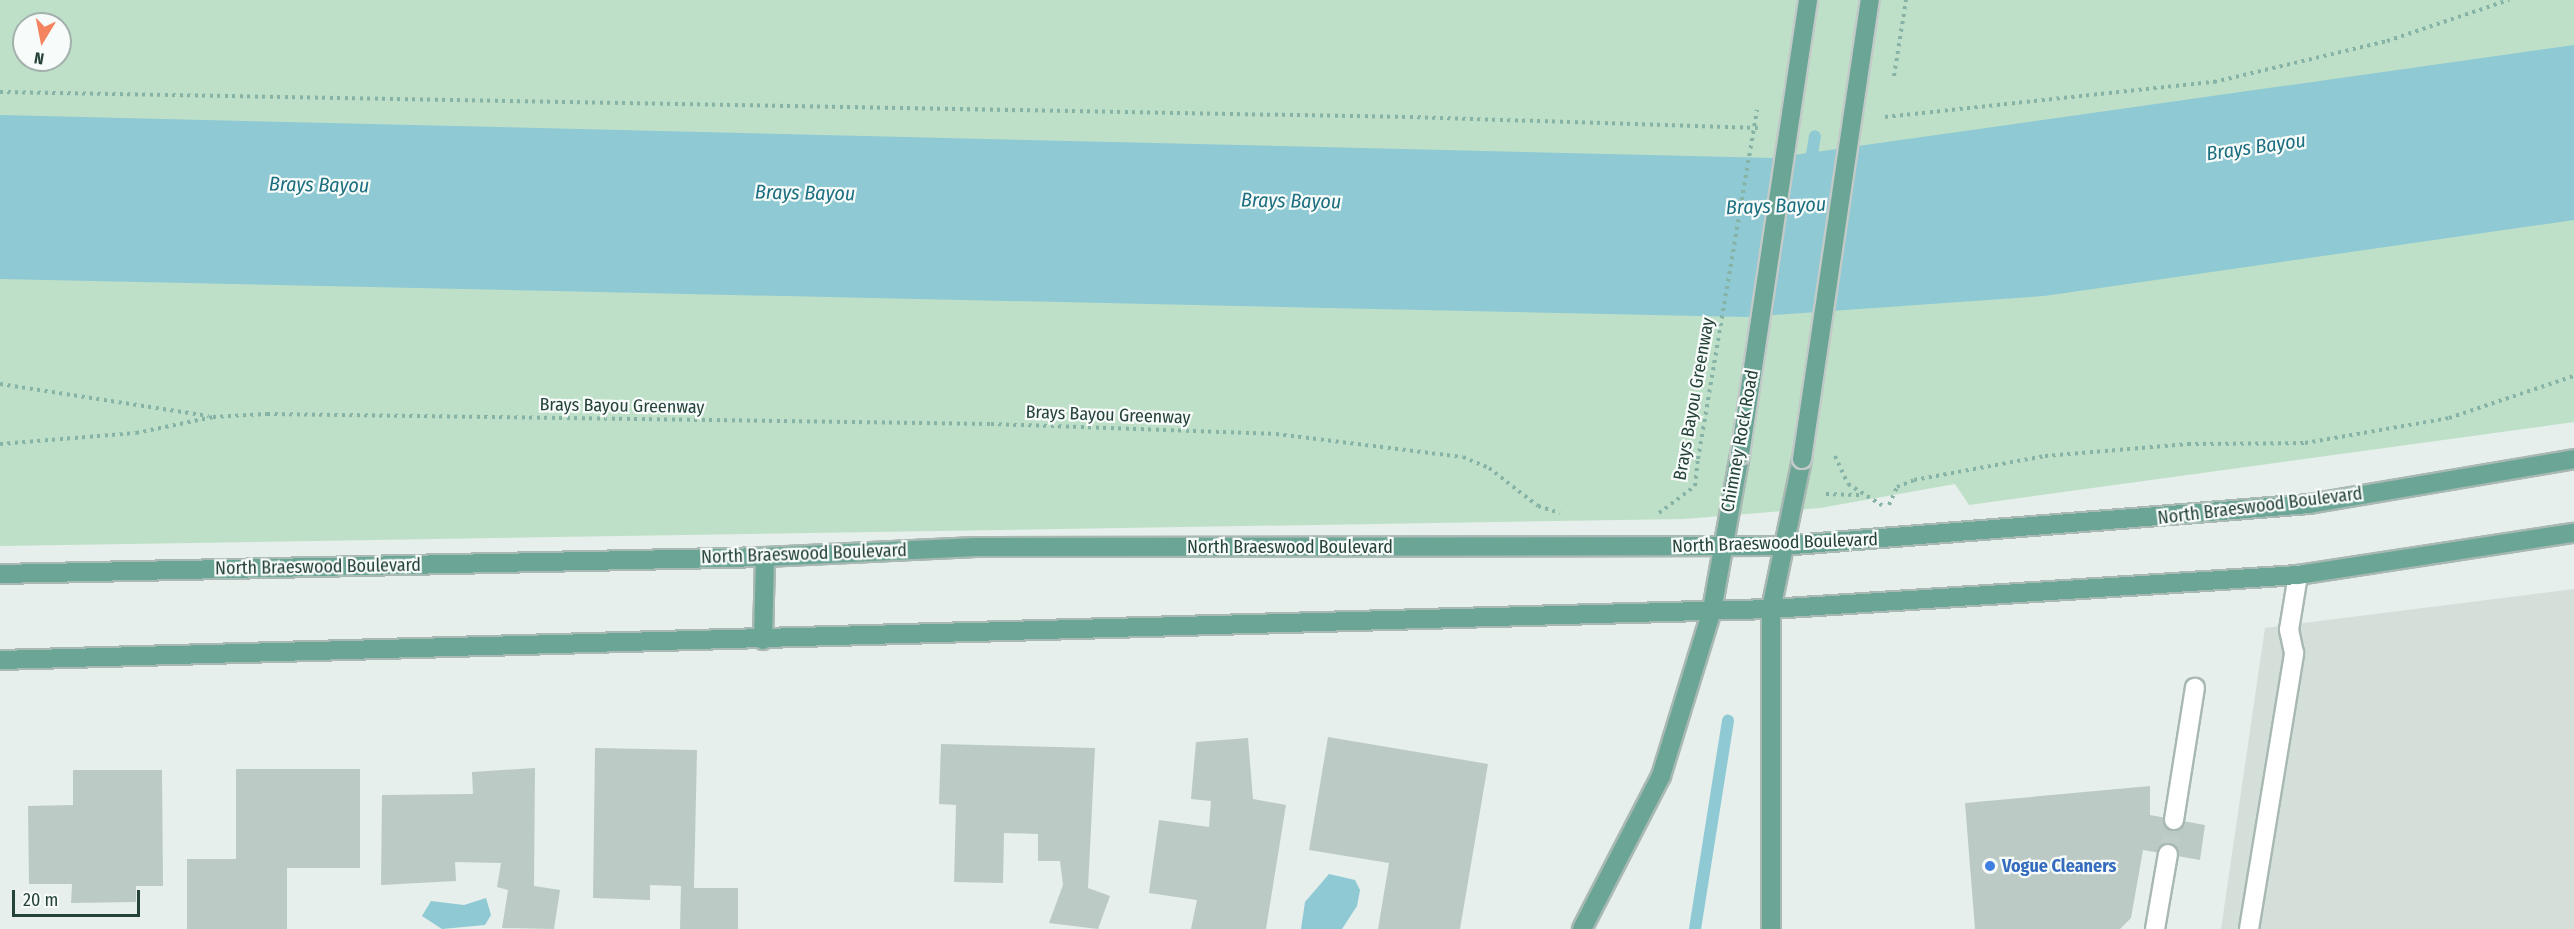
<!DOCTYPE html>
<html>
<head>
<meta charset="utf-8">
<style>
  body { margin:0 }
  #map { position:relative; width:2574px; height:929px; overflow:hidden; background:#e6efeb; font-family:"Fira Sans Condensed",sans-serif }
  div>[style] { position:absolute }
  .built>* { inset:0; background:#d4dfda }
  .green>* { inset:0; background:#bfe0c8 }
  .water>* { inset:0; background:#8ec9d4 }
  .stream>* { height:12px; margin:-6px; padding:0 6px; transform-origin:6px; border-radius:6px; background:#8ec9d4 }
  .building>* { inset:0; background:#bbcac4 }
  .minor-tunnel>* { height:18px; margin-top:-9px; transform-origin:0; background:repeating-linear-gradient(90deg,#bfccc8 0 18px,transparent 0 27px) }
  .path>* { height:4px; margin-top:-2px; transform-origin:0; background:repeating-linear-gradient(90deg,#86b3a5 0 3px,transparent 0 7.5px) }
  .roads { filter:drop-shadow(2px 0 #a8b8b2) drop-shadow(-2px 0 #a8b8b2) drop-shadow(0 2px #a8b8b2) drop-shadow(0 -2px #a8b8b2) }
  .minor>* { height:18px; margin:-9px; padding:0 9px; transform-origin:9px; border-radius:9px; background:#fff }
  .major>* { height:18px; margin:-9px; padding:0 9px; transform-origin:9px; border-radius:9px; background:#6aa596 }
  .path-bridge>* { height:4px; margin-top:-2px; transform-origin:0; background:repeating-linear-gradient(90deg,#86b3a5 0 3px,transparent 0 7.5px) }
  .bridges { filter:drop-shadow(2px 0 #c2cac8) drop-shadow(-2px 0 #c2cac8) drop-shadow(0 2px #c2cac8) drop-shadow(0 -2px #c2cac8) }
  .major-bridge>* { height:18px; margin:-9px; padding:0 9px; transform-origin:9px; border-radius:9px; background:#6aa596 }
  .dots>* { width:16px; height:16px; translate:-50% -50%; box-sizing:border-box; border:3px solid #f7fbf9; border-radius:50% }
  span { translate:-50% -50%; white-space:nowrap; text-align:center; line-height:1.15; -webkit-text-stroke:4.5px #f7fbf9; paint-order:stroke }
  .street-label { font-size:18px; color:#24423a }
  .shop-label { font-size:18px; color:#366cbe; font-weight:700 }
  .left { translate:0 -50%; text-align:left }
  .water-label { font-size:20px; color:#1c6f80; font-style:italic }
  .north { position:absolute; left:12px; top:12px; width:60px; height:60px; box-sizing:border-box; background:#f7fbf9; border:2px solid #a3b1ad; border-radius:50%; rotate:190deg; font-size:16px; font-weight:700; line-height:24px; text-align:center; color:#24423a }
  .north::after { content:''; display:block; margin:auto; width:21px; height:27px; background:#f4845f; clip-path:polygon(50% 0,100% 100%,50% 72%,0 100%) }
  .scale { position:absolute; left:12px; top:890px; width:128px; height:27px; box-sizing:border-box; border:3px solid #24423a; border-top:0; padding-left:8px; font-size:18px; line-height:21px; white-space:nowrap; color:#24423a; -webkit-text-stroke:4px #f7fbf9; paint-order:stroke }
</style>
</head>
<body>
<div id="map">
  <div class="built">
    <i style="clip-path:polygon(2574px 589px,2574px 929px,2221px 929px,2265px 628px)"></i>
  </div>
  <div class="green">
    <i style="clip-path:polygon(evenodd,0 0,2574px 0,2574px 422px,1969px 505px,1955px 484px,1820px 508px,1684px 519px,0 546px,0 0,24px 24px,60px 24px,60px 60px,24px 60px,24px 24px)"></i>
  </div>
  <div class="water">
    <i style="clip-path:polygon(2574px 45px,2574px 220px,2044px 296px,1746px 317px,0 279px,0 115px,1773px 158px)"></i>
    <i style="clip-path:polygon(1329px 874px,1355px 880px,1360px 890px,1357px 906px,1342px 929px,1301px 929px,1305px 902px)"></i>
    <i style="clip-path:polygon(486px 898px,491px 915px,485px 925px,442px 929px,422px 916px,431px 901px,464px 905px)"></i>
  </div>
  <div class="stream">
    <i style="left:1810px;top:167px;width:31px;rotate:-81deg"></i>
    <i style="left:1695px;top:929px;width:211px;rotate:-81deg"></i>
  </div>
  <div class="building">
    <i style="clip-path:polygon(1328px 737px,1488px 764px,1460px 929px,1378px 929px,1389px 863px,1309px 850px)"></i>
    <i style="clip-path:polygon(1248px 738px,1253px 799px,1286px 805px,1266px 929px,1191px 929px,1197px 900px,1149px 893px,1159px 820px,1209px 827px,1211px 801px,1191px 799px,1196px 742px)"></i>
    <i style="clip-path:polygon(941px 744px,1095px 748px,1088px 888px,1110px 896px,1098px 929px,1049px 923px,1063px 885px,1060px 861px,1038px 861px,1038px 834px,1004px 833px,1003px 883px,954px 882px,956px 805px,939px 804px)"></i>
    <i style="clip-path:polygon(595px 748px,697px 750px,694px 888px,738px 888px,738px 929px,680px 929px,681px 886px,650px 885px,650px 900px,593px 898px)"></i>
    <i style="clip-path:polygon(535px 768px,534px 886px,560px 890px,554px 929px,502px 928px,508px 890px,497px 887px,501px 863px,455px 862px,456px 881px,381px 885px,382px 795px,473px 794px,472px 772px)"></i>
    <i style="clip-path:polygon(236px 769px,360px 769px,360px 868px,287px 868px,287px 929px,187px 929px,187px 859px,236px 859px)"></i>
    <i style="clip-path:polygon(73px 770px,162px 770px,163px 886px,136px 886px,136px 902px,71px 903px,72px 884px,29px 884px,28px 806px,73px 805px)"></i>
    <i style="clip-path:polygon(2150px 786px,2150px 815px,2205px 825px,2200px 860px,2143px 850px,2131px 918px,2120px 929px,1975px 929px,1965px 803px)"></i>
  </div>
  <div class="minor-tunnel">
    <i style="left:2168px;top:854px;width:35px;rotate:-80deg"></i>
  </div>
  <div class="path">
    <i style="left:0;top:92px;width:1410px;rotate:1.02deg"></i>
    <i style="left:1410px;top:117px;width:348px;rotate:1.8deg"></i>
    <i style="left:1885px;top:117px;width:331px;rotate:-6.1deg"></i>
    <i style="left:2214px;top:82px;width:178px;rotate:-13.3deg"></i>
    <i style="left:2387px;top:41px;width:129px;rotate:-18.6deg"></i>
    <i style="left:0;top:384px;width:211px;rotate:8.7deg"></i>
    <i style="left:0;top:444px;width:136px;rotate:-4.6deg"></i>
    <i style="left:136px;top:433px;width:79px;rotate:-11.7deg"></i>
    <i style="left:213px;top:417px;width:54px;rotate:-3.2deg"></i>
    <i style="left:267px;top:414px;width:724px;rotate:0.79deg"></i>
    <i style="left:991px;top:424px;width:285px;rotate:2deg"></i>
    <i style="left:1276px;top:434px;width:188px;rotate:7deg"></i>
    <i style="left:1463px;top:457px;width:28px;rotate:23deg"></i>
    <i style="left:1489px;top:468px;width:62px;rotate:37.8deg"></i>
    <i style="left:1538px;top:506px;width:23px;rotate:18deg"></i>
    <i style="left:1835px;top:456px;width:31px;rotate:65deg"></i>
    <i style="left:1848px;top:484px;width:40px;rotate:32deg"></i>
    <i style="left:1826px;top:494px;width:37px;rotate:2deg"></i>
    <i style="left:1889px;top:505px;width:20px;rotate:-66deg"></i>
    <i style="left:1897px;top:487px;width:18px;rotate:-22deg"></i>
    <i style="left:1914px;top:480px;width:133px;rotate:-10.4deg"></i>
    <i style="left:2045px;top:456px;width:144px;rotate:-4.8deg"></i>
    <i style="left:2188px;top:444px;width:117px;rotate:-0.5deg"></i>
    <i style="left:2305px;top:443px;width:146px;rotate:-9.8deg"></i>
    <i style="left:2449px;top:418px;width:132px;rotate:-18.6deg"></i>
    <i style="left:1659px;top:513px;width:45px;rotate:-36.9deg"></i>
    <i style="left:1695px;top:486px;width:27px;rotate:-84deg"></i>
  </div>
  <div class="roads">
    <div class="minor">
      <i style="left:2174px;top:820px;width:134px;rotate:-81deg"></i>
      <i style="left:2155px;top:929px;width:76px;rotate:-80.2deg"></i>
      <i style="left:2249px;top:929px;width:280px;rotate:-80.7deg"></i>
      <i style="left:2294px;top:653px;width:24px;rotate:-102deg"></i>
      <i style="left:2289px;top:630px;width:56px;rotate:-80.7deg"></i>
    </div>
    <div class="major">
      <i style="left:0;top:574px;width:765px;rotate:-1.27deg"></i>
      <i style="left:765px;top:557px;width:211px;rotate:-2.7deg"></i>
      <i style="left:976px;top:547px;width:805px;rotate:-0.07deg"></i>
      <i style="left:1781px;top:546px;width:530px;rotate:-4.55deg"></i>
      <i style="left:2309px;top:504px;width:269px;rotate:-9.6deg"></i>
      <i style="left:763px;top:640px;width:83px;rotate:-88.6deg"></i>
      <i style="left:0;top:660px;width:1772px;rotate:-1.65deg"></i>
      <i style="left:1771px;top:609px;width:528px;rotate:-3.69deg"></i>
      <i style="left:2298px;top:575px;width:279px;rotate:-8.7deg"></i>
      <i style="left:1582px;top:929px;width:172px;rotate:-62.7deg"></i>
      <i style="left:1661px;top:776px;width:174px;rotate:-72.9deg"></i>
      <i style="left:1712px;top:610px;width:158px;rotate:-79.8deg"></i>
      <i style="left:1771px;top:929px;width:320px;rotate:-90deg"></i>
      <i style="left:1771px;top:609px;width:153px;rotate:-78.3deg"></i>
    </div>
  </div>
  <div class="path-bridge">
    <i style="left:1894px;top:76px;width:77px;rotate:-81deg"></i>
    <i style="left:1698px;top:459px;width:354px;rotate:-80.4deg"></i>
  </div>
  <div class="bridges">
    <div class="major-bridge">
      <i style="left:1740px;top:455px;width:460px;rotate:-81.5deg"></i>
      <i style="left:1802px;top:459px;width:464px;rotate:-81.6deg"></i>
    </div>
  </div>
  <div class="dots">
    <i style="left:1990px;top:866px;background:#3f7fe0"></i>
  </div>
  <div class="street-label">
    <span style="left:1694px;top:399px;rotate:-80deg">Brays Bayou Greenway</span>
    <span style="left:622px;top:406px;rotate:1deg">Brays Bayou Greenway</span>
    <span style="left:1108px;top:415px;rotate:2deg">Brays Bayou Greenway</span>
    <span style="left:1740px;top:441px;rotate:-80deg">Chimney Rock Road</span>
    <span style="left:2260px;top:506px;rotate:-7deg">North Braeswood Boulevard</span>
    <span style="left:1775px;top:543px;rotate:-2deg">North Braeswood Boulevard</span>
    <span style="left:1290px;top:547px">North Braeswood Boulevard</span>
    <span style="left:804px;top:554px;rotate:-2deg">North Braeswood Boulevard</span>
    <span style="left:318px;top:567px;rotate:-1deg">North Braeswood Boulevard</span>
  </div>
  <div class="shop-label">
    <span class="left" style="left:2002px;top:866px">Vogue Cleaners</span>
  </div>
  <div class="water-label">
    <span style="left:2256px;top:147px;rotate:-8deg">Brays Bayou</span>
    <span style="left:319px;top:185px;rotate:1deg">Brays Bayou</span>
    <span style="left:805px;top:193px;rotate:1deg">Brays Bayou</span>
    <span style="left:1291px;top:201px;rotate:1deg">Brays Bayou</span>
    <span style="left:1776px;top:206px;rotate:-2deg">Brays Bayou</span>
  </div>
  <div class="north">N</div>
  <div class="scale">20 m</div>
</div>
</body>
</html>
